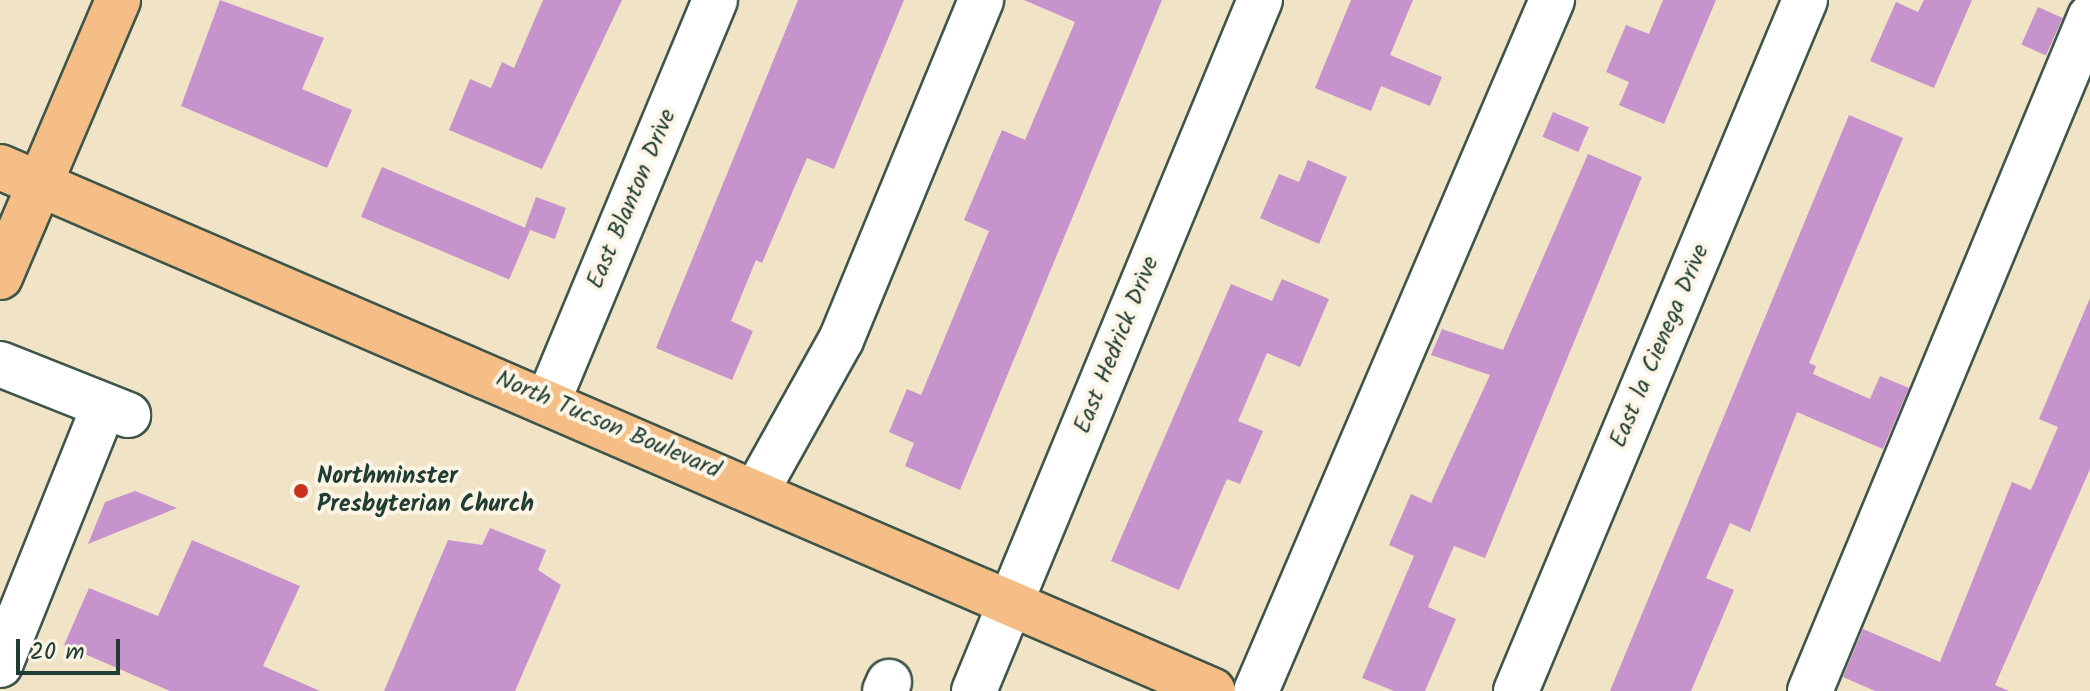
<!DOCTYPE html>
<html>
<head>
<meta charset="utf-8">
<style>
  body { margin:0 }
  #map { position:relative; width:2090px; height:691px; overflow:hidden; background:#f1e3c5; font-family:Kalam,sans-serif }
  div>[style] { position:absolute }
  .building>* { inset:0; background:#c693cd; transform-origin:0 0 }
  .roads { filter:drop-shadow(2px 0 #3e564a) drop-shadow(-2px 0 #3e564a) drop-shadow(0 2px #3e564a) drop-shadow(0 -2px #3e564a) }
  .minor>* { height:44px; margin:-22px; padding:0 22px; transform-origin:22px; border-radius:22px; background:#fff }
  .major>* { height:44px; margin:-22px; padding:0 22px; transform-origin:22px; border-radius:22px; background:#f6be87 }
  .dots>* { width:22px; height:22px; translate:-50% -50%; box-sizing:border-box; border:4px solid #fcf5e5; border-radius:50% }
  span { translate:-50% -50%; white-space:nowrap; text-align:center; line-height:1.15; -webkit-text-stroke:8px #fcf5e5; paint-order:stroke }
  .street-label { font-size:24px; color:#1f3d34 }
  .poi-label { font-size:24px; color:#1f3d34; font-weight:700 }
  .left { translate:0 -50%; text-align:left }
  .scale { position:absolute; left:16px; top:639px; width:104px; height:36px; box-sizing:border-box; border:4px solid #1f3d34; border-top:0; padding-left:10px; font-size:24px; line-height:28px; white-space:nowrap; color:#1f3d34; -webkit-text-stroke:6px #fcf5e5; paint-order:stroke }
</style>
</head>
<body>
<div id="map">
  <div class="building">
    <i style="clip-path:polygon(220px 0,324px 38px,302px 89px,352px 110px,327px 168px,181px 106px)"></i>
    <i style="clip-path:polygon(543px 0,622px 0,542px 169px,449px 130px,470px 79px,491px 88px,502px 62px,514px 68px)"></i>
    <i style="clip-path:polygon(798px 0,904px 0,834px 169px,807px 158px,762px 263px,756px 260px,731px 321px,753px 331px,732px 380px,656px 348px)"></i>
    <i style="clip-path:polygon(1024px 0,1162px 0,960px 490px,905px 466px,914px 443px,889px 432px,907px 389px,921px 395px,989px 231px,964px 220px,1002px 130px,1025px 140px,1075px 22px)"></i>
    <i style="clip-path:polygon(1351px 0,1413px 0,1390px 55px,1442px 77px,1430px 106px,1381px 86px,1371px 111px,1315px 88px)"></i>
    <i style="clip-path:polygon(1663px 0,1716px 0,1664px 124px,1619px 105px,1629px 82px,1606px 72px,1626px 25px,1649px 34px)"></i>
    <i style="clip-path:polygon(1924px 0,1972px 0,1934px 88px,1870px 61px,1896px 2px,1918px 12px)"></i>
    <i style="left:2038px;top:7px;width:27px;height:41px;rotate:24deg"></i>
    <i style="left:1553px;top:112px;width:39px;height:27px;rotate:23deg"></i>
    <i style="clip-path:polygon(1849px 115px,1903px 138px,1809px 363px,1816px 366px,1813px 374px,1870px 399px,1880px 376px,1909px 388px,1883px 449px,1797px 412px,1750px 532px,1730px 523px,1706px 578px,1734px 590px,1691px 691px,1610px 691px)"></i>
    <i style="clip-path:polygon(1588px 154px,1642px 177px,1485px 558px,1454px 546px,1428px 607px,1456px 619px,1425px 691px,1394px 691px,1362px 678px,1414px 556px,1389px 545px,1411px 494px,1431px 503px,1490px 375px,1431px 355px,1442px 329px,1503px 350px)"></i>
    <i style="clip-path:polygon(1308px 160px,1347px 177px,1319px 244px,1260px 218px,1279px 174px,1299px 182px)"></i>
    <i style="left:382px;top:167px;width:161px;height:54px;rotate:23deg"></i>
    <i style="left:536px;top:197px;width:32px;height:33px;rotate:20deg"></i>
    <i style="clip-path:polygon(1282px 279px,1329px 299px,1300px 367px,1267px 353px,1238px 421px,1263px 431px,1240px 484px,1227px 479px,1179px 590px,1111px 561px,1231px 284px,1272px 301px)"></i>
    <i style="clip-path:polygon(2090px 298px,2090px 469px,1995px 685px,2009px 691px,1875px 691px,1843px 677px,1863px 629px,1940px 662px,2012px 482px,2031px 490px,2058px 427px,2039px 419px)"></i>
    <i style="clip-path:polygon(135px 491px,177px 508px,88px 544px,105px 502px)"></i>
    <i style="clip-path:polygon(490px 528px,546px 550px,538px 570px,561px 585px,515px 691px,384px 691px,448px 540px,482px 545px)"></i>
    <i style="clip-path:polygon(192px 540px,300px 586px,263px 666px,320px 691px,170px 691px,64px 645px,89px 588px,158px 616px)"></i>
  </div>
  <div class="roads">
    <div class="minor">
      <i style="left:0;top:364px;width:138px;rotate:21.7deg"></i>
      <i style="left:549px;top:399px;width:432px;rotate:-67.4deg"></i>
      <i style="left:757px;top:490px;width:172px;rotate:-60.8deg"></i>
      <i style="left:841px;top:340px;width:368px;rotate:-67.6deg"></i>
      <i style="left:0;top:665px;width:279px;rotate:-68.1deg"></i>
      <i style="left:885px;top:691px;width:10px;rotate:-66deg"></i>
      <i style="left:974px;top:691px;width:748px;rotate:-67.52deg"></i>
      <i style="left:1256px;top:691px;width:752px;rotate:-66.81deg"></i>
      <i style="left:1516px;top:691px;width:749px;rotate:-67.3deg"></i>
      <i style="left:1810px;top:691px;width:730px;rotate:-67.44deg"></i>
    </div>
    <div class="major">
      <i style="left:0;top:167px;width:1321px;rotate:23.36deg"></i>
      <i style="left:0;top:277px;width:301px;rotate:-66.9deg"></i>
    </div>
  </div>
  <div class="dots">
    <i style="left:301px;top:491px;background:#c8321e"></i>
  </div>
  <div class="street-label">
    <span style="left:632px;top:199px;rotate:-67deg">East Blanton Drive</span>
    <span style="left:1117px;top:345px;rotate:-68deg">East Hedrick Drive</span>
    <span style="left:1660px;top:346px;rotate:-67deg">East la Cienega Drive</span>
    <span style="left:608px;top:425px;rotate:23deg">North Tucson Boulevard</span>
  </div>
  <div class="poi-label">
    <span class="left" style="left:317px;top:491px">Northminster<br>Presbyterian Church</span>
  </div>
  <div class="scale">20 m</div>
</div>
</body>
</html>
